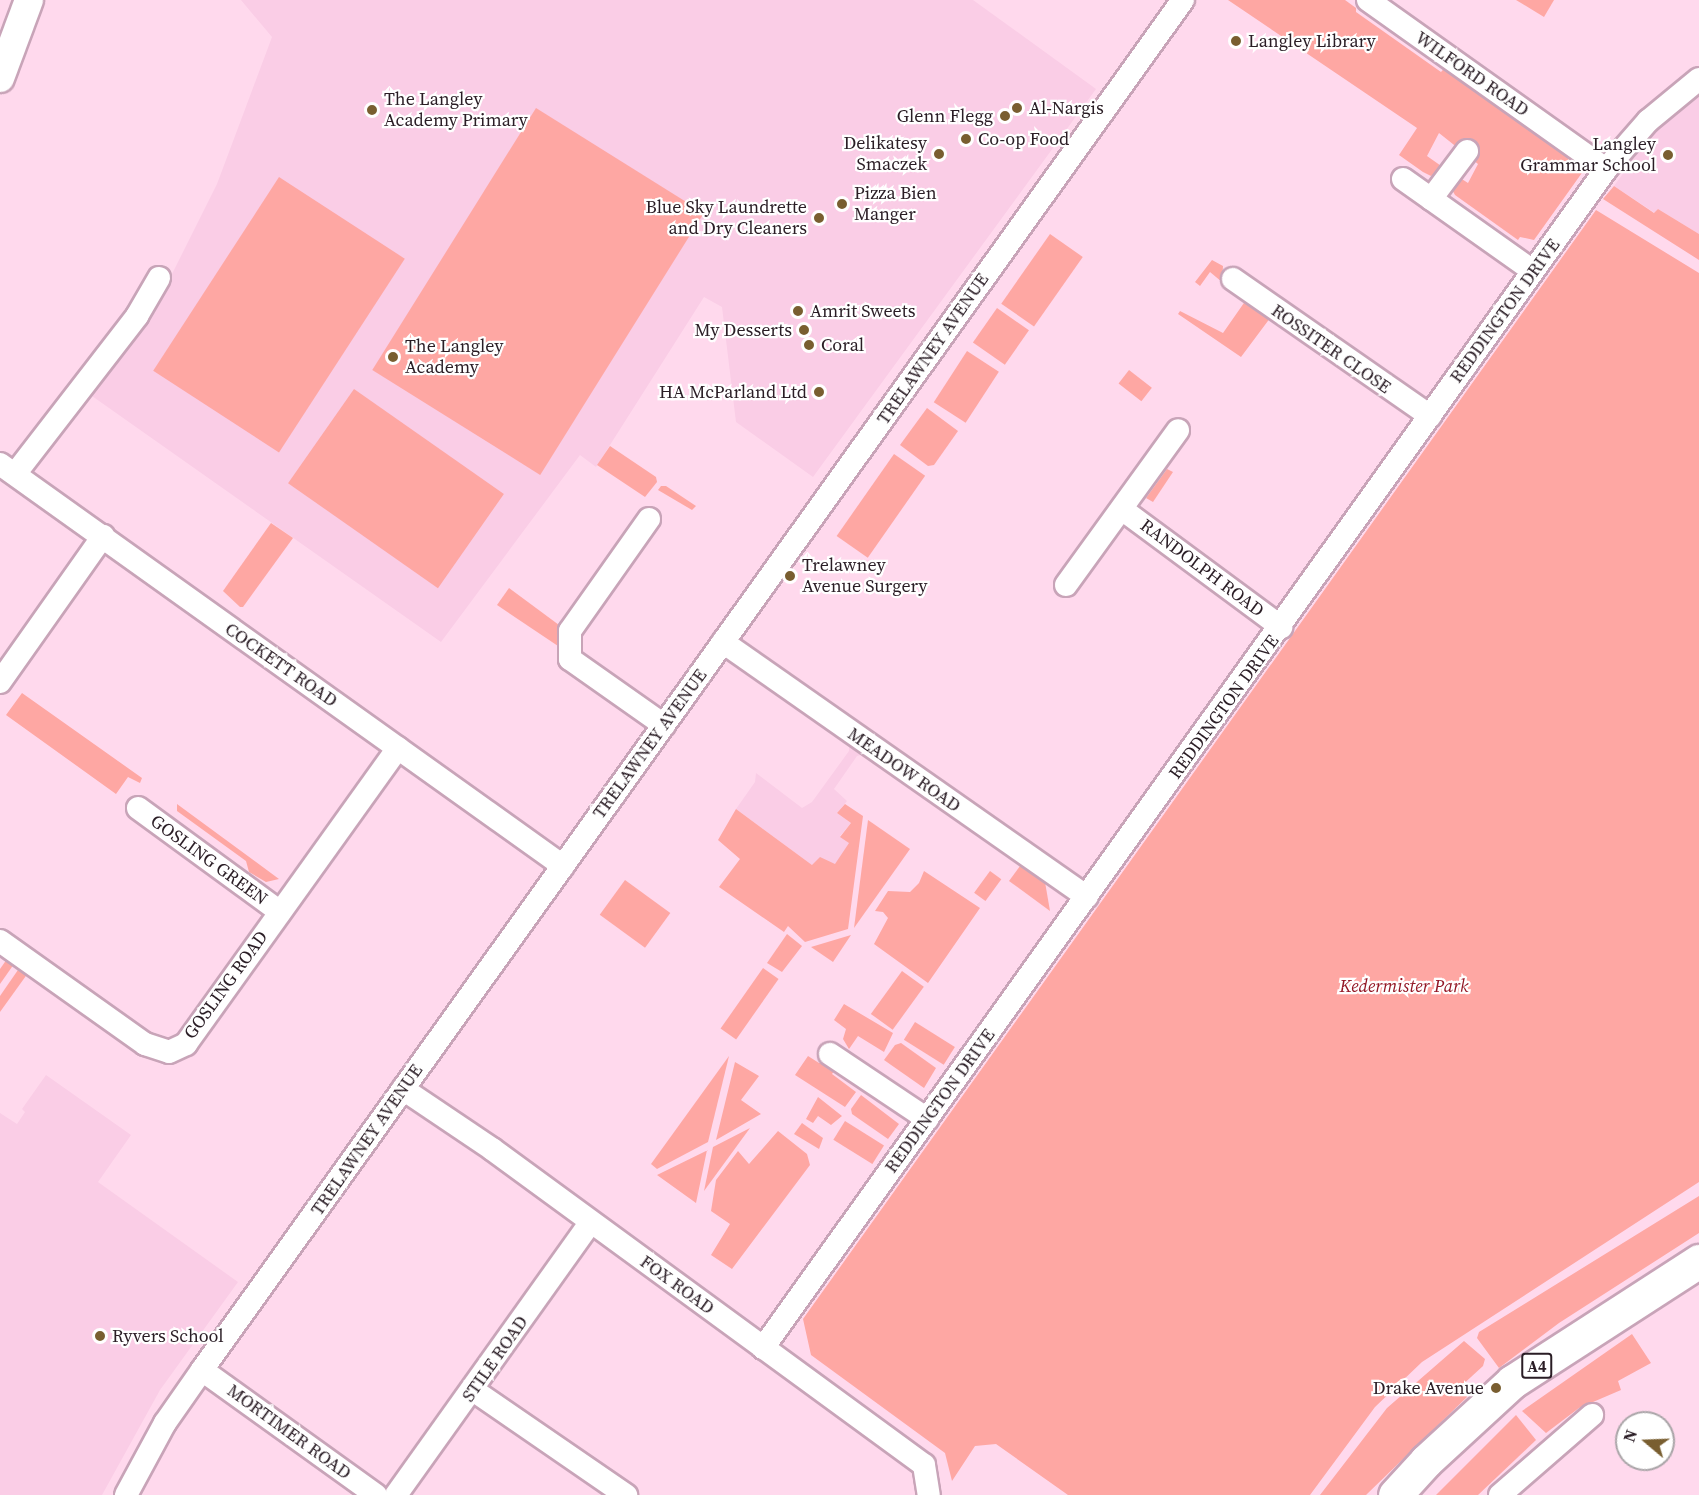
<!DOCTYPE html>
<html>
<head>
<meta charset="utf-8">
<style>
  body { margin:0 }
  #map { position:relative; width:1699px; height:1495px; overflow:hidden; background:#ffd9ed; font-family:"Source Serif 4",serif }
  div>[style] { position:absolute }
  .built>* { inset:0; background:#facde6 }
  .green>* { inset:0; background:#fea7a3; transform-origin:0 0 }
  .roads { filter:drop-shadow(2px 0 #c8a4b8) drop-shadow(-2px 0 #c8a4b8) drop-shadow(0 2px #c8a4b8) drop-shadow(0 -2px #c8a4b8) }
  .minor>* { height:22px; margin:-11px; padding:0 11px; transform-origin:11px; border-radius:11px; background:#fff }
  .tertiary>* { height:28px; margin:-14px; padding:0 14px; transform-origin:14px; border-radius:14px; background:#fff }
  .primary>* { height:33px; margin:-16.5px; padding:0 16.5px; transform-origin:16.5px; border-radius:16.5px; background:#fff }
  .dots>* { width:16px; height:16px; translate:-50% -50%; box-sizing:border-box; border:3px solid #fff; border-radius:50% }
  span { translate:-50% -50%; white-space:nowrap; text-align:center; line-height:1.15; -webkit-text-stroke:4.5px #fff; paint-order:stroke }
  .shield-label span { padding:2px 4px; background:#fff; border:2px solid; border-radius:4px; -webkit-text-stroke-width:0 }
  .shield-label { font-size:16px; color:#2a1d25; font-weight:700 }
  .poi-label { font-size:18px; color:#2a1d25 }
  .left { translate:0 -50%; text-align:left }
  .right { translate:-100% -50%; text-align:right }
  .street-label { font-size:18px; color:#2a1d25 }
  .park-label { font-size:18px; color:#931725; font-style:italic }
  .north { position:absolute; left:1615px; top:1411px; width:60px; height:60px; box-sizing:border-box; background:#fff; border:2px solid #aaa5a8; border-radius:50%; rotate:289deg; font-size:16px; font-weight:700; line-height:24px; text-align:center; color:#2a1d25 }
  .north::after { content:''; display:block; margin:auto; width:21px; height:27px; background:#795e30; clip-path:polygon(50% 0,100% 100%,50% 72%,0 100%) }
</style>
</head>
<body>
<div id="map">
  <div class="built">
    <i style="clip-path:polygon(241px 0,973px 0,1096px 89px,813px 477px,736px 422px,722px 307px,704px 297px,596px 467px,580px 455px,441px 642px,92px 396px,150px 318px,217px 184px,244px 112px,272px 37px)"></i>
    <i style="clip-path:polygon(1699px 91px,1699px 234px,1658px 209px,1655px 213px,1614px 186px,1659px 124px)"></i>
    <i style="clip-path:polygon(849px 743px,867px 753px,857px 756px,834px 789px,847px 801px,837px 813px,851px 823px,840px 836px,850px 842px,836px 864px,812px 865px,736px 809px,755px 782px,756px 773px,802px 808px,812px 802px,849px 751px)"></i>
    <i style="clip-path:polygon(46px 1075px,131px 1135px,98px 1182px,238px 1282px,160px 1390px,102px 1495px,0 1495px,0 1113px,17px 1124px,25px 1112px,22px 1109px)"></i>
  </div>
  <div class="green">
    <i style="clip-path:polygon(1228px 0,1345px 0,1356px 8px,1356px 12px,1441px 72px,1451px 61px,1579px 149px,1584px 170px,1534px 240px,1520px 237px,1518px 240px,1455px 195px,1450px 186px,1454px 174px,1468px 183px,1478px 164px,1439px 133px,1427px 156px,1444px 168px,1431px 176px,1423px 172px,1399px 155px,1417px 128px)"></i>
    <i style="clip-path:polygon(1516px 0,1554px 0,1544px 17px)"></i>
    <i style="left:536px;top:108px;width:198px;height:309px;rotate:32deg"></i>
    <i style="left:279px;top:177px;width:150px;height:231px;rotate:33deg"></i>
    <i style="clip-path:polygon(1614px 186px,1654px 213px,1658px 209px,1699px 234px,1699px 260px,1603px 199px)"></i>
    <i style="clip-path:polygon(1596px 210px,1699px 273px,1699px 1182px,1422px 1362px,1375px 1407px,1310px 1495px,1068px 1495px,996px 1444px,975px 1446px,952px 1481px,945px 1453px,811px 1355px,803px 1319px)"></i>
    <i style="left:1050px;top:234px;width:40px;height:85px;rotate:35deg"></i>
    <i style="clip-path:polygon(1212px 260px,1223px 266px,1222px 282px,1210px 272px,1200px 286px,1195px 282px)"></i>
    <i style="clip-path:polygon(1246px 300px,1279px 306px,1241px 357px,1178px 314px,1180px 311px,1223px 333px)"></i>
    <i style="left:997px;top:308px;width:39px;height:42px;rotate:35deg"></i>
    <i style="left:967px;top:351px;width:38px;height:61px;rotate:33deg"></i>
    <i style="left:1129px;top:370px;width:29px;height:17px;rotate:38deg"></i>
    <i style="left:354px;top:389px;width:183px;height:115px;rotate:35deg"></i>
    <i style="clip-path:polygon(927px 408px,958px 431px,934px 465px,928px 466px,900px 445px)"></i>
    <i style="clip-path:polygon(610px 446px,656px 477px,657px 482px,645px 497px,597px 465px)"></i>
    <i style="left:894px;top:454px;width:38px;height:100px;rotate:35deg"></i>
    <i style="clip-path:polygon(1167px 469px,1173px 472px,1153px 502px,1146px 498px)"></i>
    <i style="clip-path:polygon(661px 486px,666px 486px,696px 506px,692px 510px,658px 490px)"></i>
    <i style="clip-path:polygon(271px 523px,293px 538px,243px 607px,240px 607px,223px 591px)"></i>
    <i style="clip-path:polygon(509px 588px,559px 625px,558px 646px,497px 605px)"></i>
    <i style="clip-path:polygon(22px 693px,142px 778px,140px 783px,128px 777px,116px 794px,6px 715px)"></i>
    <i style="clip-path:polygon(177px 804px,279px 879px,266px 882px,249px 872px,246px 861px,177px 811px)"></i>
    <i style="clip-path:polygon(845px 804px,863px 816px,848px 929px,805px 942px,788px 926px,784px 932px,719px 887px,740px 859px,718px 840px,736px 809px,812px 865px,820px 857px,835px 864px,849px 843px,840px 837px,851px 823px,837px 813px)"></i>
    <i style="clip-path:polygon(868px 820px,910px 849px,854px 928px)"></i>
    <i style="clip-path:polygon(1020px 866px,1045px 882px,1050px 911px,1009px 881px)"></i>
    <i style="clip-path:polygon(924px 871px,980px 908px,928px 983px,874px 944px,888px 918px,883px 912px,875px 911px,888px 891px,910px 892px,919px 883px)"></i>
    <i style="left:990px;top:871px;width:14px;height:27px;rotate:36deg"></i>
    <i style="left:625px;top:880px;width:56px;height:43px;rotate:36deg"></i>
    <i style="clip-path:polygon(787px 934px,802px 946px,782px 972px,767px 963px)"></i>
    <i style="clip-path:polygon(851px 935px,833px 962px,811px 947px)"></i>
    <i style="clip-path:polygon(7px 959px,14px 964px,0 984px,0 969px)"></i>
    <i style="clip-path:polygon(20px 967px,28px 973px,0 1012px,0 996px)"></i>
    <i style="left:763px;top:968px;width:19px;height:74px;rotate:35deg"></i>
    <i style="left:902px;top:971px;width:27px;height:53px;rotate:36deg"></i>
    <i style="clip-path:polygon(844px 1004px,893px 1033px,884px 1052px,858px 1036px,849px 1049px,843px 1039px,846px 1029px,834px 1020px)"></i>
    <i style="left:915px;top:1022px;width:47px;height:21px;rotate:32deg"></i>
    <i style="clip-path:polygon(901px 1043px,936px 1068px,924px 1088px,884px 1060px,895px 1045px)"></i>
    <i style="clip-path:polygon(729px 1056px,708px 1142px,657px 1169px,651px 1164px)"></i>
    <i style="clip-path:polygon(808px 1056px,819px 1063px,831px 1059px,841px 1061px,832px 1074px,856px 1092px,845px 1107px,795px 1075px)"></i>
    <i style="clip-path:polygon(735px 1062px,759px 1076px,741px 1100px,761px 1114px,716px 1140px)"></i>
    <i style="clip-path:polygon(861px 1095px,899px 1124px,888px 1139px,852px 1114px,851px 1109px)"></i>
    <i style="clip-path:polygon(818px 1097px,842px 1116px,831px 1125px,818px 1116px,813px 1123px,806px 1119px)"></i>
    <i style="left:845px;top:1121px;width:46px;height:22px;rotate:32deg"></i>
    <i style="clip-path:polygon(802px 1123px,823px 1138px,819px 1149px,794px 1134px)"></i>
    <i style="clip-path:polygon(750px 1128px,704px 1191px,713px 1147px)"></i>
    <i style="clip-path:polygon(778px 1131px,807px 1154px,810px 1165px,732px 1269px,711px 1255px,730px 1224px,711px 1211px,716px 1180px,738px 1151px,749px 1164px)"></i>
    <i style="clip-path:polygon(707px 1150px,696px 1203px,657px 1175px,708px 1150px)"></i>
    <i style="clip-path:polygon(1699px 1196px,1699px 1233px,1559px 1323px,1499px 1368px,1477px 1338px,1479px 1332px)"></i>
    <i style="clip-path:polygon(1632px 1334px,1651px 1363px,1618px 1381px,1621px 1390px,1579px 1408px,1546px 1433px,1522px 1411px)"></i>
    <i style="clip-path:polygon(1464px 1341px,1485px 1359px,1483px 1366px,1459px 1388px,1467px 1397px,1366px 1495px,1320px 1495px,1387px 1408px)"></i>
    <i style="clip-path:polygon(1516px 1415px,1536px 1440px,1478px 1495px,1436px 1495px)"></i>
  </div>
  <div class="roads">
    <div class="minor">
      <i style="left:1368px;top:0;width:292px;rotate:35.4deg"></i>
      <i style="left:1403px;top:179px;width:159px;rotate:35.3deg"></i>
      <i style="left:1431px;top:199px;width:60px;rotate:-53.1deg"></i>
      <i style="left:1233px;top:279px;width:240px;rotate:34.8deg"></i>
      <i style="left:0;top:464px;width:692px;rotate:35.53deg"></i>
      <i style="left:15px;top:474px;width:200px;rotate:-52.3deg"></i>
      <i style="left:137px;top:316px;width:44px;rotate:-59.9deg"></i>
      <i style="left:1123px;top:510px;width:197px;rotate:36.5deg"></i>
      <i style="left:649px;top:519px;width:137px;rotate:125.2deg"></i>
      <i style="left:570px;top:631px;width:28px;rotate:90deg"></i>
      <i style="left:570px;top:659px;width:115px;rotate:35.1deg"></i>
      <i style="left:1066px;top:585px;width:191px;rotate:-54.1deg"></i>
      <i style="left:723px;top:642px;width:444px;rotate:35deg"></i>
      <i style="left:0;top:682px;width:179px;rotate:-54.8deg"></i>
      <i style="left:138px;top:808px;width:176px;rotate:36.2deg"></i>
      <i style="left:0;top:941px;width:178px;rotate:35.4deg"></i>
      <i style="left:145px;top:1044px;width:25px;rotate:18deg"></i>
      <i style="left:169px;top:1052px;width:19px;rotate:-25deg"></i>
      <i style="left:186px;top:1044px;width:364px;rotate:-54.4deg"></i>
      <i style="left:830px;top:1054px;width:117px;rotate:33.8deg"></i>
      <i style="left:403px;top:1089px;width:107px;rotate:34deg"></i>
      <i style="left:492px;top:1149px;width:535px;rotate:36.18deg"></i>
      <i style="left:924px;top:1465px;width:30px;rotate:81deg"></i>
      <i style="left:763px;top:1348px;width:1449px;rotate:-54.43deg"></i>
      <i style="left:1606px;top:169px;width:64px;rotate:-48.8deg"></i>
      <i style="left:1648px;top:121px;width:66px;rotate:-39.5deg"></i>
      <i style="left:202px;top:1370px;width:214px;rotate:35.7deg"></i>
      <i style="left:473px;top:1390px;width:186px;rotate:34.5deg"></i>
      <i style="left:126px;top:1495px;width:82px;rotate:-61.6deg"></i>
      <i style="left:165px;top:1423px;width:65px;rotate:-55.1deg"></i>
      <i style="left:202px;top:1370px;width:1685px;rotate:-54.4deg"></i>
      <i style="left:396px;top:1495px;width:335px;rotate:-54.5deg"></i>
      <i style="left:1500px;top:1495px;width:122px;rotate:-41deg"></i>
    </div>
    <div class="tertiary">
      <i style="left:0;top:78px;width:83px;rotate:-69.6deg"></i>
    </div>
    <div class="primary">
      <i style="left:1395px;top:1495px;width:46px;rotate:-47.6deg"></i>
      <i style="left:1426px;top:1461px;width:117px;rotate:-42.6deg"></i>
      <i style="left:1512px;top:1382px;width:223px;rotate:-32.9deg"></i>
    </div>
  </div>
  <div class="dots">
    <i style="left:1236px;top:41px;background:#795e30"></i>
    <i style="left:1017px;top:108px;background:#795e30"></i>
    <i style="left:372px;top:110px;background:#795e30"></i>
    <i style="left:1005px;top:116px;background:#795e30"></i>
    <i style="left:966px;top:139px;background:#795e30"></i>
    <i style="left:939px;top:154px;background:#795e30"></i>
    <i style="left:1668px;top:155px;background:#795e30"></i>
    <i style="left:842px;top:204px;background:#795e30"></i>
    <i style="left:819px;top:218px;background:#795e30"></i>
    <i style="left:798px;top:311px;background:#795e30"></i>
    <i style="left:804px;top:330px;background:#795e30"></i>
    <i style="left:809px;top:345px;background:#795e30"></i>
    <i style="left:393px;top:357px;background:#795e30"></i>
    <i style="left:819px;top:392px;background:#795e30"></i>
    <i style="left:790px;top:576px;background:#795e30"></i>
    <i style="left:100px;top:1336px;background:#795e30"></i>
    <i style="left:1496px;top:1388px;background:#795e30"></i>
  </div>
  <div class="shield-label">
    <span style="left:1537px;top:1366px">A4</span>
  </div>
  <div class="poi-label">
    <span class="left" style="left:1248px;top:41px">Langley Library</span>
    <span class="left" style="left:384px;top:110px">The Langley<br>Academy Primary</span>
    <span class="left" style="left:1029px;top:108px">Al-Nargis</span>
    <span class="right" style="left:993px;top:116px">Glenn Flegg</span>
    <span class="left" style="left:978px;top:139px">Co-op Food</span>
    <span class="right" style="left:927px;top:154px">Delikatesy<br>Smaczek</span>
    <span class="right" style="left:1656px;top:155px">Langley<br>Grammar School</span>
    <span class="left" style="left:854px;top:204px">Pizza Bien<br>Manger</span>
    <span class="right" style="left:807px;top:218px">Blue Sky Laundrette<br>and Dry Cleaners</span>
    <span class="left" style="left:810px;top:311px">Amrit Sweets</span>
    <span class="right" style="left:792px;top:330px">My Desserts</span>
    <span class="left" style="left:821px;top:345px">Coral</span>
    <span class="left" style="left:405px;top:357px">The Langley<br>Academy</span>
    <span class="right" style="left:807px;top:392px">HA McParland Ltd</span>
    <span class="left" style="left:802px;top:576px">Trelawney<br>Avenue Surgery</span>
    <span class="left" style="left:112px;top:1336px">Ryvers School</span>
    <span class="right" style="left:1484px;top:1388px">Drake Avenue</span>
  </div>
  <div class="street-label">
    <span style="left:1472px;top:74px;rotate:35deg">WILFORD ROAD</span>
    <span style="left:1505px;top:311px;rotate:-54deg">REDDINGTON DRIVE</span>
    <span style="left:933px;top:349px;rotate:-55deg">TRELAWNEY AVENUE</span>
    <span style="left:1331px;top:349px;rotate:35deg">ROSSITER CLOSE</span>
    <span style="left:1202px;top:568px;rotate:37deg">RANDOLPH ROAD</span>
    <span style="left:281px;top:665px;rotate:35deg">COCKETT ROAD</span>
    <span style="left:1224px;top:707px;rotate:-54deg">REDDINGTON DRIVE</span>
    <span style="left:650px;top:744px;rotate:-54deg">TRELAWNEY AVENUE</span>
    <span style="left:904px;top:770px;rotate:35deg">MEADOW ROAD</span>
    <span style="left:209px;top:860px;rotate:36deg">GOSLING GREEN</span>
    <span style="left:226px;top:985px;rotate:-54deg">GOSLING ROAD</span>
    <span style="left:940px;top:1101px;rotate:-54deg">REDDINGTON DRIVE</span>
    <span style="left:367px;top:1140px;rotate:-55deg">TRELAWNEY AVENUE</span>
    <span style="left:677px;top:1285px;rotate:36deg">FOX ROAD</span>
    <span style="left:495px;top:1359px;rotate:-55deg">STILE ROAD</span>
    <span style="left:289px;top:1432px;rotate:36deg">MORTIMER ROAD</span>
  </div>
  <div class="park-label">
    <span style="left:1404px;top:986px">Kedermister Park</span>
  </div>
  <div class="north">N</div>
</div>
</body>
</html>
